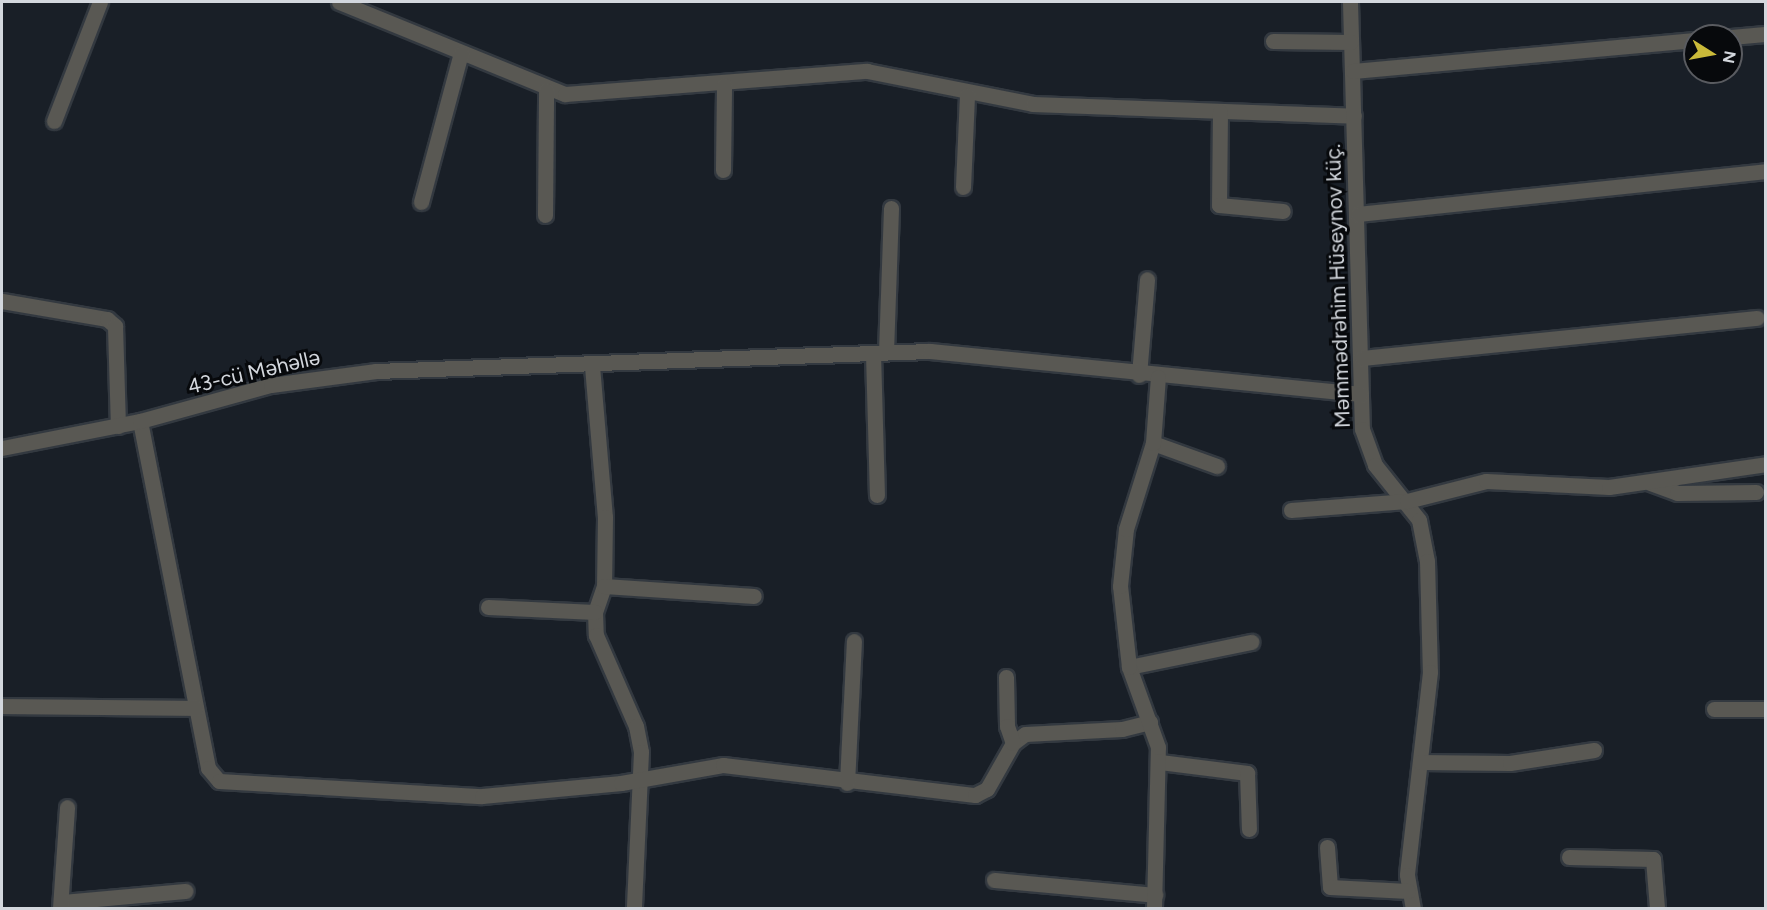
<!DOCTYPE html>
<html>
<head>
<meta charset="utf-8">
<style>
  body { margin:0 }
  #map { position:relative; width:1767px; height:910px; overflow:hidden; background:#191f27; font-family:Figtree,sans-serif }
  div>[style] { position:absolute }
  .roads { filter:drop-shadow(2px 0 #333940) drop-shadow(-2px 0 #333940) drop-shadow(0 2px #333940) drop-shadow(0 -2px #333940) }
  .minor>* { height:15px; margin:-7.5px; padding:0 7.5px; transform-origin:7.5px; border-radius:7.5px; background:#595853 }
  span { translate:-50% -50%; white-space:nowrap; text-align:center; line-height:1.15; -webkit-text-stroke:6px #07090c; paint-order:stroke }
  .street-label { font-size:21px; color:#d3d7dd }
  .frame { position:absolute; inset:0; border:3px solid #d3d7dd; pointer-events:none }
  .north { position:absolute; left:1683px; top:24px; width:60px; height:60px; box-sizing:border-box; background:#07090c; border:2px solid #595b60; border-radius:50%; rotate:101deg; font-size:16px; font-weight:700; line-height:24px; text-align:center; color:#d3d7dd }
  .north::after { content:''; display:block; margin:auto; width:21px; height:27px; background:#caba3a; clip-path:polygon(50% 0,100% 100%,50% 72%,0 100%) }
</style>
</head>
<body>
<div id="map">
  <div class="roads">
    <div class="minor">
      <i style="left:339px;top:2px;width:244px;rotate:22.2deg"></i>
      <i style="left:565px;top:94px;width:303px;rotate:-4.4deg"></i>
      <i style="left:867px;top:71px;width:169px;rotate:11.2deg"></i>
      <i style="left:1033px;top:104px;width:321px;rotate:2.1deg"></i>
      <i style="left:1350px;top:2px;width:427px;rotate:88.4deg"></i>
      <i style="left:1362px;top:429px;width:38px;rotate:70deg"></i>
      <i style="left:1375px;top:465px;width:70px;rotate:51.3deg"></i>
      <i style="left:1419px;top:520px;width:42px;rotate:79deg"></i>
      <i style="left:1427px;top:561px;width:111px;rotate:88.5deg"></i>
      <i style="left:1430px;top:672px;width:204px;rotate:96.5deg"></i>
      <i style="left:1407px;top:875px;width:34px;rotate:80deg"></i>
      <i style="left:1731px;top:37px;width:34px;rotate:-5deg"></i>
      <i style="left:1273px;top:41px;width:78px;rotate:0.7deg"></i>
      <i style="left:1353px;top:71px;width:343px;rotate:-5.2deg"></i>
      <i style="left:1220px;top:112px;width:93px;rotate:90.6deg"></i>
      <i style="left:1219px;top:205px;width:64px;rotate:5.4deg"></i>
      <i style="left:54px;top:121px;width:128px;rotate:-68.9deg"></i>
      <i style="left:723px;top:170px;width:85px;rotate:-89.3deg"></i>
      <i style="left:963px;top:187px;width:92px;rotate:-87.5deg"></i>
      <i style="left:421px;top:202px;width:154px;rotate:-75deg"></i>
      <i style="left:1358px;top:214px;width:410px;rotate:-6deg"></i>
      <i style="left:545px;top:215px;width:125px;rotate:-89.5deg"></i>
      <i style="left:2px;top:301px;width:107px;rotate:9.7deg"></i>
      <i style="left:107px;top:319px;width:11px;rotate:41deg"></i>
      <i style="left:115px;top:326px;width:100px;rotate:88.3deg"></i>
      <i style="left:886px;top:352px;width:144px;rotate:-88deg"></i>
      <i style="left:873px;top:353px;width:142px;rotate:88.4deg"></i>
      <i style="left:1362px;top:358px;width:397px;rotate:-5.8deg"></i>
      <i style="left:592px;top:366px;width:152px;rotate:85.1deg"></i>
      <i style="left:605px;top:517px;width:69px;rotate:90.8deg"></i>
      <i style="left:604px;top:586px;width:28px;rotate:109deg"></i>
      <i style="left:595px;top:612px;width:23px;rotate:88deg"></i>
      <i style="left:596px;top:635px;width:99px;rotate:66.3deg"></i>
      <i style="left:636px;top:726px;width:26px;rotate:79deg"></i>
      <i style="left:641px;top:752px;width:156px;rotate:92.6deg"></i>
      <i style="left:1139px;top:375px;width:96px;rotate:-85.2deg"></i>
      <i style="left:140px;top:421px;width:354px;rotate:78.9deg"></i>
      <i style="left:208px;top:768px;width:17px;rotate:50deg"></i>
      <i style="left:219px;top:781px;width:263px;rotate:3.3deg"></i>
      <i style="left:482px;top:796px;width:140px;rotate:-5.3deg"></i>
      <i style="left:621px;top:783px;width:104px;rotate:-10deg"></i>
      <i style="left:723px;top:765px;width:254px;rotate:6.8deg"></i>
      <i style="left:975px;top:795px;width:13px;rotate:-27deg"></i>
      <i style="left:987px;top:789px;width:53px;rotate:-60.5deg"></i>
      <i style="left:1013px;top:743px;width:15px;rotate:-37deg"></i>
      <i style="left:1025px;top:734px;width:97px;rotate:-3deg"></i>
      <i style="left:1122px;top:729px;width:29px;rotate:-14deg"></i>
      <i style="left:1153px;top:443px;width:68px;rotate:19.8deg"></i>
      <i style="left:2px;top:448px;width:141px;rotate:-11.1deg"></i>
      <i style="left:140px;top:421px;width:136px;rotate:-15.4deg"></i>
      <i style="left:271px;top:385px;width:106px;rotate:-7.6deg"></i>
      <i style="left:376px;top:371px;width:554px;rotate:-2.07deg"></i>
      <i style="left:930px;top:351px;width:433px;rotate:5.7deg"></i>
      <i style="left:1650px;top:483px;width:29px;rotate:20deg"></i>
      <i style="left:1677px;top:493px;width:79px;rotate:-0.7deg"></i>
      <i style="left:1291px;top:510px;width:116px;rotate:-4.4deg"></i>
      <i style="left:1407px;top:501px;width:81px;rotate:-14.2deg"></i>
      <i style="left:1486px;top:481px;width:123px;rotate:2.8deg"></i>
      <i style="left:1609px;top:487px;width:159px;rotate:-8.3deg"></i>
      <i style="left:604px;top:586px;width:150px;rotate:3.8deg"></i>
      <i style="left:488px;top:607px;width:107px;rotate:2.7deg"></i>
      <i style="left:1129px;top:667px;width:125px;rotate:-11.6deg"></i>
      <i style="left:1006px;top:677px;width:49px;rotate:88.8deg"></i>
      <i style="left:1007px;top:726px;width:18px;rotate:71deg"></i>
      <i style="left:2px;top:706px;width:194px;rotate:0.6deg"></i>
      <i style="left:1714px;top:709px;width:52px"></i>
      <i style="left:1160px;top:762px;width:88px;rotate:7.2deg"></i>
      <i style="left:1247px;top:773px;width:56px;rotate:88deg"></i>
      <i style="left:1420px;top:762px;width:90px;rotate:0.6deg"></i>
      <i style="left:1510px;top:763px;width:85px;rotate:-8.8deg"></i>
      <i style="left:847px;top:783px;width:142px;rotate:-87.2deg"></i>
      <i style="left:1327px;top:847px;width:40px;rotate:85.7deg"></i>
      <i style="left:1330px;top:887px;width:78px;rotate:2.9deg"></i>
      <i style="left:1569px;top:857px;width:84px;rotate:1.4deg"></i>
      <i style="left:1653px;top:859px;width:49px;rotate:85.3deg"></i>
      <i style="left:994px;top:880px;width:162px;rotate:5.3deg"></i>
      <i style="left:62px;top:902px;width:124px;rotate:-5.1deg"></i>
      <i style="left:60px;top:908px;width:101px;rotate:-86deg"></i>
      <i style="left:1154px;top:908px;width:161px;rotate:-88.6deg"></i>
      <i style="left:1158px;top:747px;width:85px;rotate:-109.9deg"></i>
      <i style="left:1129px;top:667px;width:81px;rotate:-96.3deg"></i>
      <i style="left:1120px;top:586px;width:57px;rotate:-84deg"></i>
      <i style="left:1126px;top:529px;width:90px;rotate:-72.6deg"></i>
      <i style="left:1153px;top:443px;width:66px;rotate:-85.7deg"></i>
    </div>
  </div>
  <div class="street-label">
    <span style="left:1338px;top:286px;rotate:-92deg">Məmmədrəhim Hüseynov küç.</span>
    <span style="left:254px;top:372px;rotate:-13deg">43-cü Məhəllə</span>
  </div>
  <div class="frame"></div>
  <div class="north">N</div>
</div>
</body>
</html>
